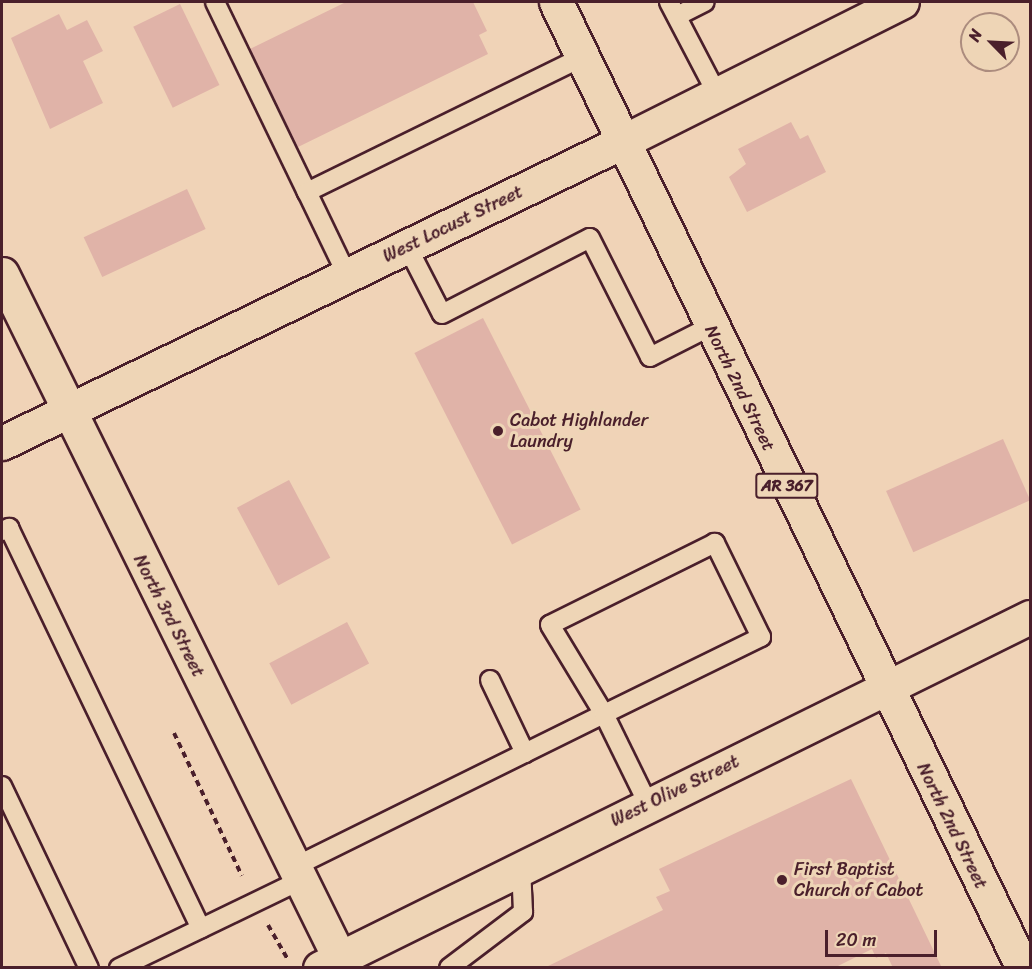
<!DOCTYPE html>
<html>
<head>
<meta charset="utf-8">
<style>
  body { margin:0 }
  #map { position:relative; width:1032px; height:969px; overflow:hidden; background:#f0d3b7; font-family:Sriracha,sans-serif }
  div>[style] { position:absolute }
  .building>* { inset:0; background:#e0b3a8; transform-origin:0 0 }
  .path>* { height:4px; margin-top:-2px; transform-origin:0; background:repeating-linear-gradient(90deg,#4a1f2b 0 6px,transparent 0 10.5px) }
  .roads { filter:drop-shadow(2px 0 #4a1f2b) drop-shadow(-2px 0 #4a1f2b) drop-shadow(0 2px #4a1f2b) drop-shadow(0 -2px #4a1f2b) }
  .lane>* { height:18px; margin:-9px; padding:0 9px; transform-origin:9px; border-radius:9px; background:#eed5b6 }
  .street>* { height:33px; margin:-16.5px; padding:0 16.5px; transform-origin:16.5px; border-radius:16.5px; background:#eed5b6 }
  .secondary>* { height:33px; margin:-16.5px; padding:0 16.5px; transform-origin:16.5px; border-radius:16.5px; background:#eed5b6 }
  .primary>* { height:33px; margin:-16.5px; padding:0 16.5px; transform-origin:16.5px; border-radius:16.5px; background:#eed5b6 }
  .dots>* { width:16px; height:16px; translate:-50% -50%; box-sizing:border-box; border:3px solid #eed5b6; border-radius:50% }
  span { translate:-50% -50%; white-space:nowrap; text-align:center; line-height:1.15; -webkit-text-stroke:6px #eed5b6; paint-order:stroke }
  .shield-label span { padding:2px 4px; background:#eed5b6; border:2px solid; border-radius:4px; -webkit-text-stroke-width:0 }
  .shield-label { font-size:16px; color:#4a1f2b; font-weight:700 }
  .street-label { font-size:18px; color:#4a1f2b }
  .poi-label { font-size:18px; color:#4a1f2b }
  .left { translate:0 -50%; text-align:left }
  .frame { position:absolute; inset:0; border:3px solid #4a1f2b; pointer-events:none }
  .north { position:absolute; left:960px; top:12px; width:60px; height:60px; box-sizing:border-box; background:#eed5b6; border:2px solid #ac8c7e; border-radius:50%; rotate:294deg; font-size:16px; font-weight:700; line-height:24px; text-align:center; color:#4a1f2b }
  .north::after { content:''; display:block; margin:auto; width:21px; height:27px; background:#4a1f2b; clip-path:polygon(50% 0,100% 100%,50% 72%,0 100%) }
  .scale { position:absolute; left:825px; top:930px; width:112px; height:27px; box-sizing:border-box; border:3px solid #4a1f2b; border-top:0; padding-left:8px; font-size:18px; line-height:21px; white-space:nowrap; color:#4a1f2b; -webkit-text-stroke:4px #eed5b6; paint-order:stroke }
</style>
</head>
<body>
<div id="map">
  <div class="building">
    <i style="clip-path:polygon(346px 2px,473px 2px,487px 31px,479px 35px,488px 54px,298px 147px,250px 49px)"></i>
    <i style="left:180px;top:4px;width:90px;height:52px;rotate:64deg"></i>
    <i style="clip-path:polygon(59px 14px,67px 30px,87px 20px,103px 51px,83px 61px,103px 103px,50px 129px,11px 38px)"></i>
    <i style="clip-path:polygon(791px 122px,800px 139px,808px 135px,826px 172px,747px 212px,729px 177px,746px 164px,738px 149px)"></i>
    <i style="left:187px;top:189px;width:44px;height:114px;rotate:65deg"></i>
    <i style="left:483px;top:318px;width:215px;height:77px;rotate:63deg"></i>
    <i style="left:1003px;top:439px;width:67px;height:128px;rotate:66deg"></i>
    <i style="left:289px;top:480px;width:88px;height:59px;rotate:62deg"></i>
    <i style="left:347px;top:622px;width:47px;height:88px;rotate:62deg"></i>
    <i style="clip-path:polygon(851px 779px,942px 968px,893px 968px,886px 953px,876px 958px,872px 949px,834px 968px,544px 968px,663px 910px,656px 897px,670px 891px,659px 869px)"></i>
  </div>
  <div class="path">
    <i style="left:174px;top:733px;width:158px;rotate:64.6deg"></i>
    <i style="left:268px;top:925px;width:38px;rotate:60deg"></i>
  </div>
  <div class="roads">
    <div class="lane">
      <i style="left:215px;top:2px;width:211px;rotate:64.2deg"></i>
      <i style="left:669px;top:2px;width:104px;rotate:62.4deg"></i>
      <i style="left:677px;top:16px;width:31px;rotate:-27deg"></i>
      <i style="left:407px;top:246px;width:76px;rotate:62.8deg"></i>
      <i style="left:442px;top:314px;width:166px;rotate:-27.2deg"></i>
      <i style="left:590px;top:238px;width:133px;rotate:63.2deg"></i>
      <i style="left:650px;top:357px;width:68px;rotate:-26.9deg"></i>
      <i style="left:347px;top:275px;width:92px;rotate:-115.7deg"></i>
      <i style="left:307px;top:192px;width:306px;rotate:-26.1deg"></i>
      <i style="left:2px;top:531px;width:8px;rotate:-23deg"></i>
      <i style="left:9px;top:528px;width:444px;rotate:64.4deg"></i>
      <i style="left:490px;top:680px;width:81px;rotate:64.4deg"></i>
      <i style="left:2px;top:786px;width:202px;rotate:64.5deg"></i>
      <i style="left:294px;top:867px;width:346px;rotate:-26.3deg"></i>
      <i style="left:604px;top:714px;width:175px;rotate:-26.1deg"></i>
      <i style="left:761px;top:637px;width:105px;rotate:-116.1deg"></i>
      <i style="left:715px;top:543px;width:184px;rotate:153.6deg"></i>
      <i style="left:550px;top:625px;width:104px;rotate:58.8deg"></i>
      <i style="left:604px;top:714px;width:100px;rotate:63.9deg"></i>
      <i style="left:119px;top:968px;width:202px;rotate:-25.8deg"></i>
      <i style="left:449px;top:968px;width:93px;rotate:-37.1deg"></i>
      <i style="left:523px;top:912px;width:45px;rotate:-92.5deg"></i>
    </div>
    <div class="street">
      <i style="left:622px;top:142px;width:313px;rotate:-26.6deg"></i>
      <i style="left:2px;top:274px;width:762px;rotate:63.74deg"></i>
      <i style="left:320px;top:968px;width:792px;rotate:-26.31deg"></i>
    </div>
    <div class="secondary">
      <i style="left:2px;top:443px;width:689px;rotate:-25.9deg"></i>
    </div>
    <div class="primary">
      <i style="left:556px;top:2px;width:1073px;rotate:64.2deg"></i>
    </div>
  </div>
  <div class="dots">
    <i style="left:498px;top:431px;background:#4a1f2b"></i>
    <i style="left:782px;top:880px;background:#4a1f2b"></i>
  </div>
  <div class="shield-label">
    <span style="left:787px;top:486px">AR 367</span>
  </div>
  <div class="street-label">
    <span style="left:453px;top:224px;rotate:-26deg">West Locust Street</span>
    <span style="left:740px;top:388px;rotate:64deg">North 2nd Street</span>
    <span style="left:169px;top:616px;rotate:63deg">North 3rd Street</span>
    <span style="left:675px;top:791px;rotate:-26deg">West Olive Street</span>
    <span style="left:952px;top:826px;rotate:64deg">North 2nd Street</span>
  </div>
  <div class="poi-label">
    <span class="left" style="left:510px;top:431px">Cabot Highlander<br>Laundry</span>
    <span class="left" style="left:794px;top:880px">First Baptist<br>Church of Cabot</span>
  </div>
  <div class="frame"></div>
  <div class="north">N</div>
  <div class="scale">20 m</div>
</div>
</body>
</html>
